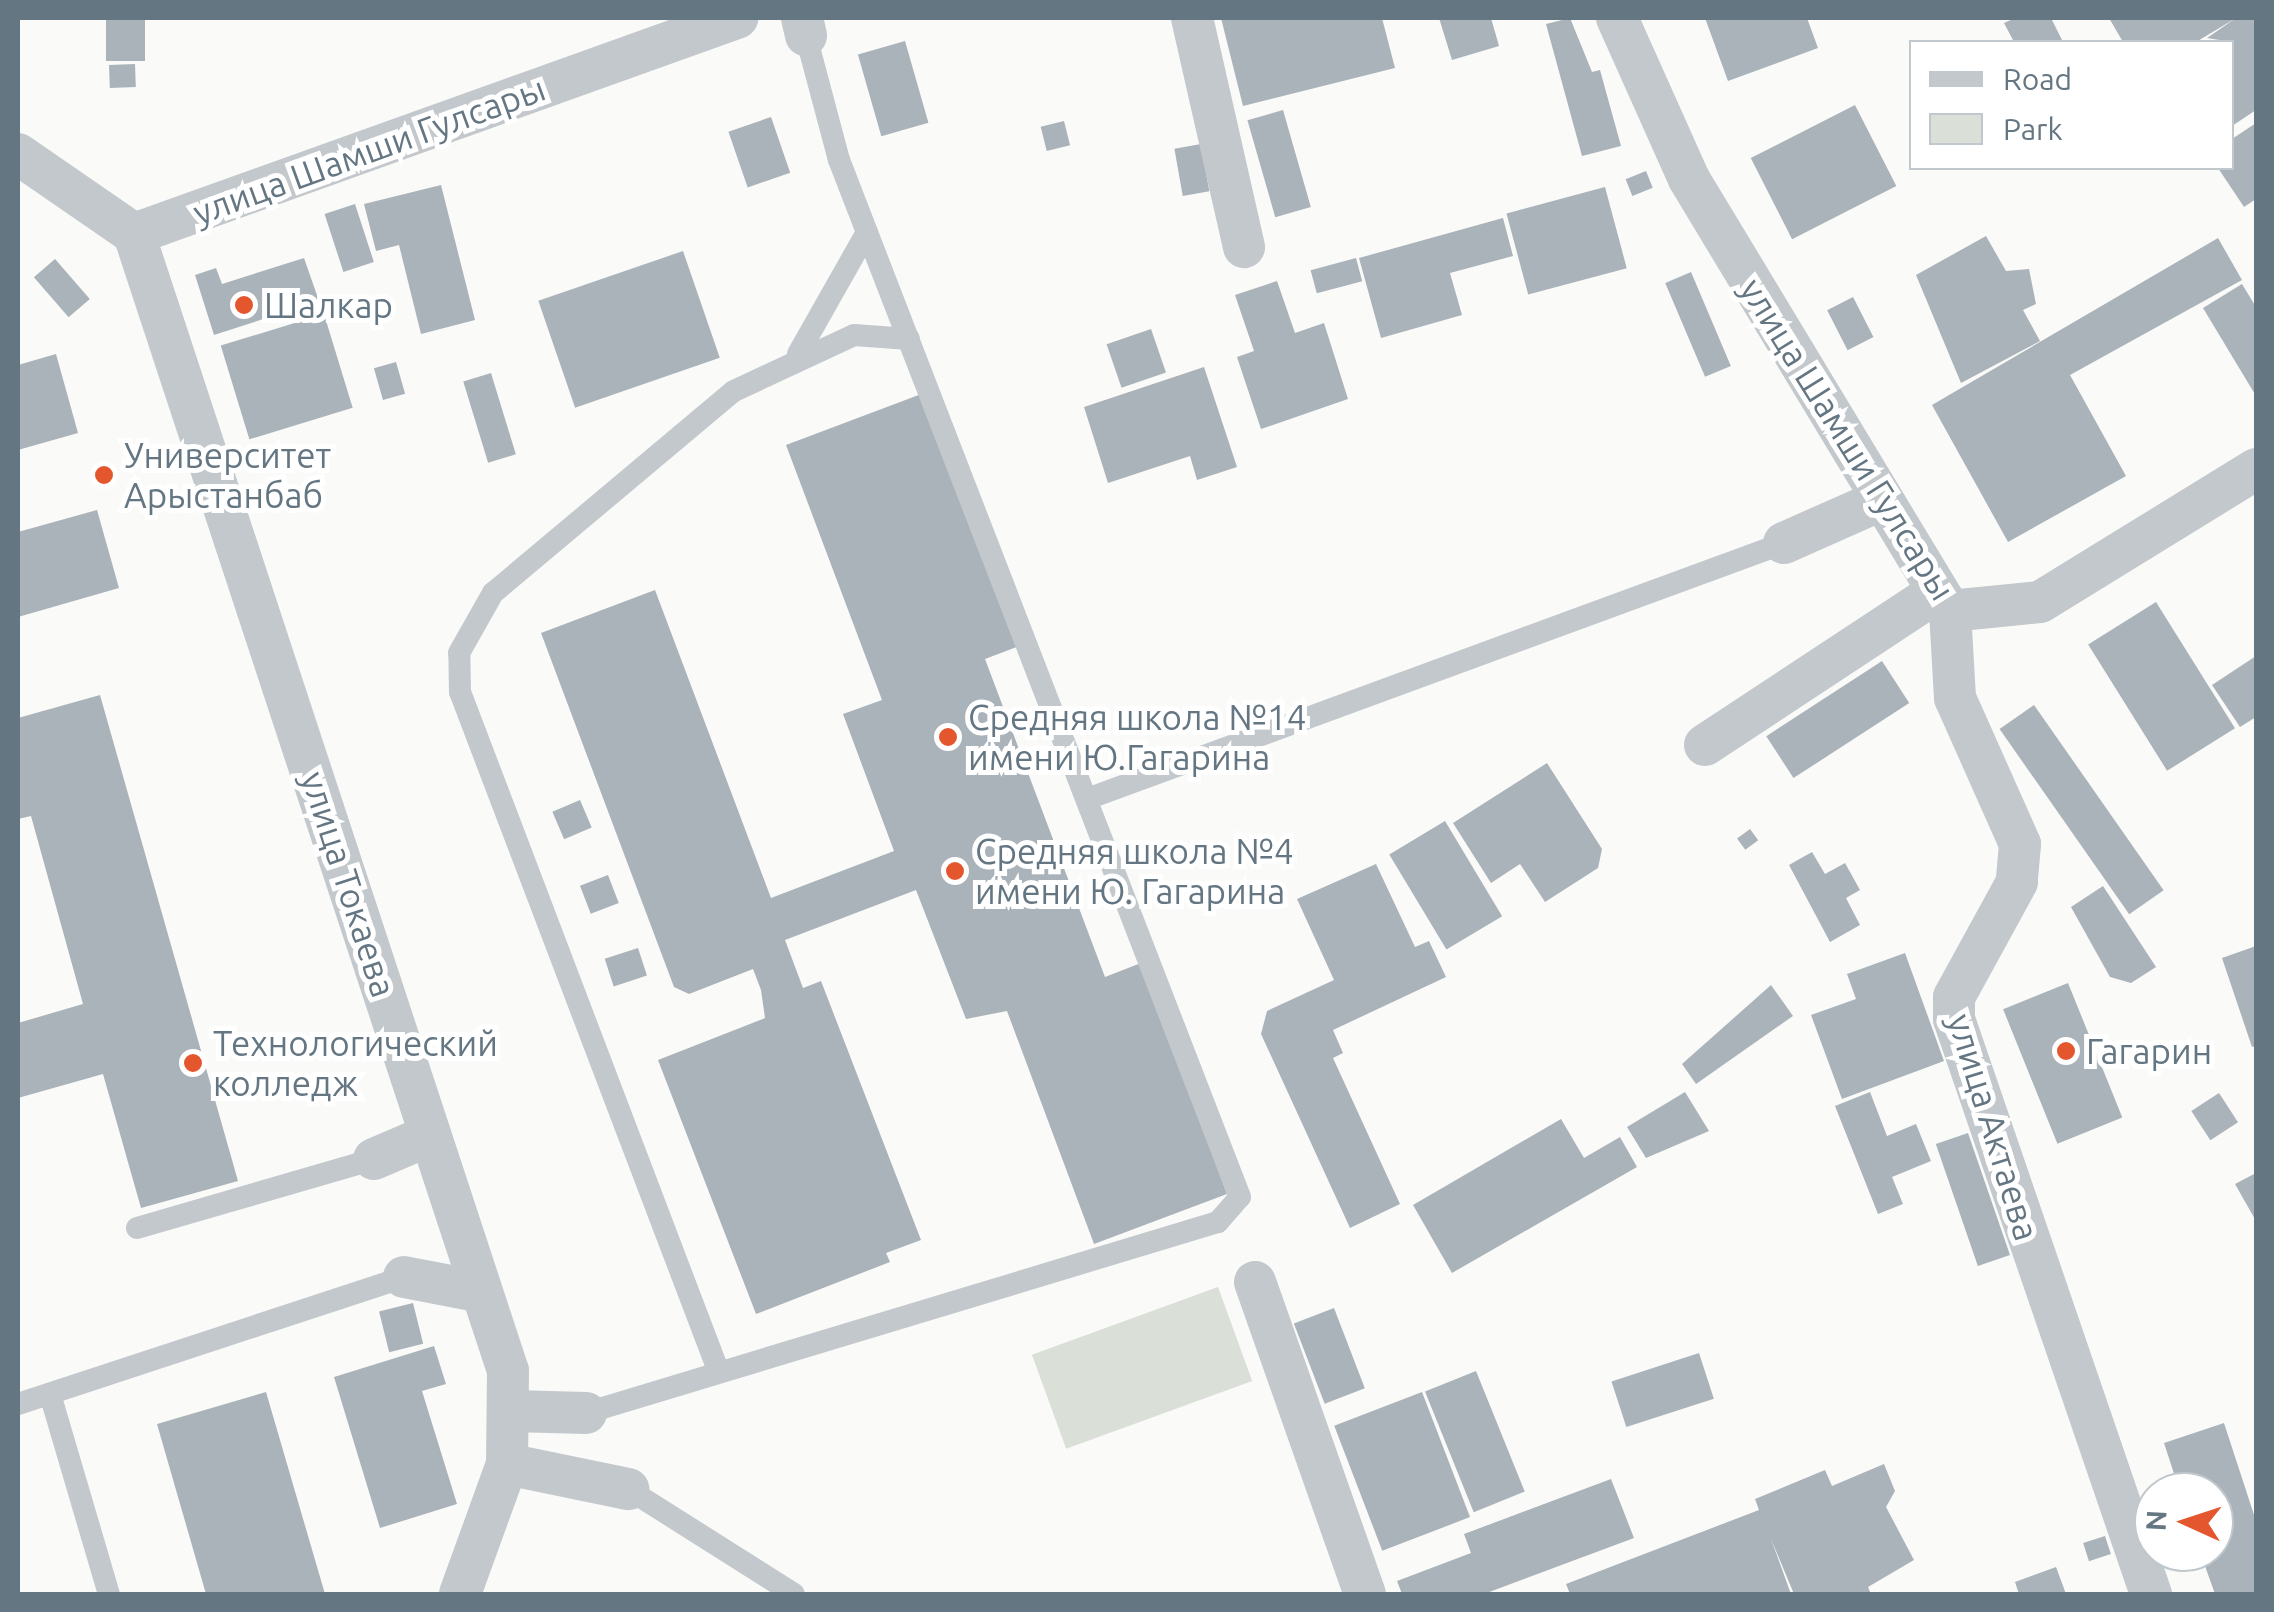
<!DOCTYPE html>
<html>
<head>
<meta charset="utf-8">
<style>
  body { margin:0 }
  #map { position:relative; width:2274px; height:1612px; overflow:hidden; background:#fafaf8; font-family:Ubuntu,sans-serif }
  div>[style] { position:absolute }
  .green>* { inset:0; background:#dadfd7; transform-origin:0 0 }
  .building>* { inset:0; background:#aab3b9; transform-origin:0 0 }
  .lane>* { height:22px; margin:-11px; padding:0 11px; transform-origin:11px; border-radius:11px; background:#c3c8cc }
  .street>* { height:42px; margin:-21px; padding:0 21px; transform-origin:21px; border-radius:21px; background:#c3c8cc }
  .dots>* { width:28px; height:28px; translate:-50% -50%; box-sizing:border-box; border:5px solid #fff; border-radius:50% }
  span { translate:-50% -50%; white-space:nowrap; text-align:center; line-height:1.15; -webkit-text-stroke:10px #fff; paint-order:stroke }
  .street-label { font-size:35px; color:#657683 }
  .poi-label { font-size:35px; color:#657683 }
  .left { translate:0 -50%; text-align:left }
  .frame { position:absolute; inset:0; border:20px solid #657683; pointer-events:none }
  .legend { position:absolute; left:1909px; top:40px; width:325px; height:130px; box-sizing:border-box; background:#fff; border:2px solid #c1c8cd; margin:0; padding:12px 18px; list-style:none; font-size:30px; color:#657683 }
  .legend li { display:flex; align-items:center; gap:20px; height:50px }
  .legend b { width:50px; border:2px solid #c1c8cd }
  .north { position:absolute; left:2134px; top:1472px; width:100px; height:100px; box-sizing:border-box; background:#fff; border:2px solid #c1c8cd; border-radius:50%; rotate:273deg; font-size:28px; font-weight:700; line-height:40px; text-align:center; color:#657683 }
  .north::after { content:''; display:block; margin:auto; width:35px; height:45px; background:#e4572e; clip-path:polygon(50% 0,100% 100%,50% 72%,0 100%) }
</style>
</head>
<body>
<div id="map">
  <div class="green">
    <i style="left:1218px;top:1287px;width:100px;height:198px;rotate:70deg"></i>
  </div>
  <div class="building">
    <i style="left:106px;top:18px;width:39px;height:43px"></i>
    <i style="clip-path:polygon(1221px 18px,1382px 18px,1395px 68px,1243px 106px)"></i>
    <i style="clip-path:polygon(1439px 18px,1491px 18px,1499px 46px,1452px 60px)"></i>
    <i style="clip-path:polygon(1570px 18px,1592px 72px,1600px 70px,1621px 146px,1582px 156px,1546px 24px)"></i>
    <i style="clip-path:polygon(1705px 18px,1807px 18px,1818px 48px,1728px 81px)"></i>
    <i style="clip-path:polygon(2015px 18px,2051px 18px,2063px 42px,2014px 42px,2004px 23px)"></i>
    <i style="clip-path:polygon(2109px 18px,2256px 18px,2256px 110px,2232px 126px,2232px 42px,2207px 38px,2236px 18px,2196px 42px,2123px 42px)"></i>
    <i style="left:905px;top:41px;width:85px;height:49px;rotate:74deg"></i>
    <i style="left:135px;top:64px;width:23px;height:26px;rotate:88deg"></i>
    <i style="left:1855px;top:105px;width:91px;height:117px;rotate:63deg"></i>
    <i style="left:1283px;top:110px;width:101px;height:37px;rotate:74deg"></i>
    <i style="left:771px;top:117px;width:59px;height:45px;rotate:71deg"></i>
    <i style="left:1064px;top:121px;width:25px;height:24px;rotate:76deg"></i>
    <i style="clip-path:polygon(2256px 123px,2256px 199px,2244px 207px,2218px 168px,2232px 168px,2232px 139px)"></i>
    <i style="left:1201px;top:144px;width:48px;height:27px;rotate:80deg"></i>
    <i style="left:1646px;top:171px;width:18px;height:22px;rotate:68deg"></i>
    <i style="clip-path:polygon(441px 185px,475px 320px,421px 334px,399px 245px,376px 251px,364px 204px)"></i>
    <i style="left:1605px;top:187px;width:84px;height:102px;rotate:75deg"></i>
    <i style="left:355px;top:204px;width:61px;height:32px;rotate:72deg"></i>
    <i style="clip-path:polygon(1503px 218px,1513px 256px,1450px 273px,1462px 315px,1381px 338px,1359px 258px)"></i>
    <i style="clip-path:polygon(1986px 236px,2006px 271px,2029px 269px,2036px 304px,2023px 310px,2040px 341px,1961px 383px,1916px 275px)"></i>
    <i style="clip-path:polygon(2218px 238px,2242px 280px,2070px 375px,2126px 476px,2008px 542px,1932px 405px)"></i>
    <i style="left:683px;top:251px;width:113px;height:153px;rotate:71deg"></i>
    <i style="clip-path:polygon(304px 258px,319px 301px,214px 335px,195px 275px,216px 268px,222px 284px)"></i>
    <i style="left:1356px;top:258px;width:24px;height:47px;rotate:75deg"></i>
    <i style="left:55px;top:259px;width:53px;height:28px;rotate:49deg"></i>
    <i style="left:1691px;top:272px;width:102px;height:28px;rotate:67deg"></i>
    <i style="clip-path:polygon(1277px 281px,1295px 333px,1324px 323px,1348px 399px,1261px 429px,1237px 357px,1254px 351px,1235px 295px)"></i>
    <i style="clip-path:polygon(2242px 284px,2256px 307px,2256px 396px,2203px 308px)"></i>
    <i style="left:1853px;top:297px;width:45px;height:29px;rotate:63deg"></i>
    <i style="left:324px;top:314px;width:98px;height:108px;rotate:73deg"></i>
    <i style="left:1151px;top:329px;width:46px;height:47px;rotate:71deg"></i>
    <i style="clip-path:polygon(56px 354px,78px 433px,18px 450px,18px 365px)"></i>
    <i style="left:396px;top:362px;width:33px;height:23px;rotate:74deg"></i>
    <i style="clip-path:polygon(1204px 367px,1237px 467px,1197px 480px,1190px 456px,1108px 483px,1084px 407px)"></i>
    <i style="left:491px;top:373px;width:85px;height:29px;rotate:73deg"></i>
    <i style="clip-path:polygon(924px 393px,1019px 646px,985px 659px,1105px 977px,1141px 963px,1227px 1194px,1094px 1244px,1007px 1011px,966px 1019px,916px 890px,785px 940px,803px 988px,821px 981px,921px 1240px,886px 1253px,890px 1262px,756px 1314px,658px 1060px,765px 1018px,761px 990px,753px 969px,689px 994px,674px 987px,541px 633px,655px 590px,771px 898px,894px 851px,843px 714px,882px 700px,786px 445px)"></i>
    <i style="clip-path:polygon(97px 510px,119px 588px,18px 617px,18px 532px)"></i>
    <i style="left:2156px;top:602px;width:149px;height:80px;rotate:58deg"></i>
    <i style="clip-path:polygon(2256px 656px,2256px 717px,2240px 727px,2212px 685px)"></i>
    <i style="left:1882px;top:661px;width:50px;height:138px;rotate:57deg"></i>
    <i style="clip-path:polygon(100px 695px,238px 1181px,141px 1208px,103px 1074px,18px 1098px,18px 1023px,83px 1004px,31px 816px,18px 819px,18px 718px)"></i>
    <i style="left:2034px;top:705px;width:226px;height:42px;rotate:55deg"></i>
    <i style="clip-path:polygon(1547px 763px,1602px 849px,1598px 868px,1545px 902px,1520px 864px,1491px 883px,1453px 823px)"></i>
    <i style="left:580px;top:800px;width:30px;height:30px;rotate:67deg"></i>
    <i style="left:1445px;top:821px;width:111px;height:65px;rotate:59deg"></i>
    <i style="left:1750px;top:829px;width:14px;height:16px;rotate:54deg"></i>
    <i style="clip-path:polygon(1812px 852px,1825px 874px,1845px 863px,1860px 890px,1846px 898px,1860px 925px,1830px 942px,1789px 865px)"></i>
    <i style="clip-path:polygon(1376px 864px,1415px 947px,1429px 941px,1446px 977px,1333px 1030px,1343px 1053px,1333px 1058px,1400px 1204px,1350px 1228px,1261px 1034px,1267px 1011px,1334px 980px,1297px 899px)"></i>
    <i style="left:608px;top:875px;width:30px;height:30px;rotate:69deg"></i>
    <i style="clip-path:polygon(2103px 886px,2156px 967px,2131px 983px,2110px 977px,2071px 907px)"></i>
    <i style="clip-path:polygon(2256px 946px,2256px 1046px,2252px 1047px,2222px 958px)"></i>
    <i style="left:638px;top:948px;width:29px;height:35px;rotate:72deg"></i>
    <i style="clip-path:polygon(1905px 953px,1944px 1061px,1842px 1099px,1811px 1015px,1856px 999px,1847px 974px)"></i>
    <i style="left:2068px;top:983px;width:145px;height:70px;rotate:68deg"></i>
    <i style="clip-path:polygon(1771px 985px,1793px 1016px,1696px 1084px,1682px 1064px)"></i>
    <i style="clip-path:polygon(1685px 1092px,1709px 1131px,1646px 1158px,1627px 1127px)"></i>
    <i style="clip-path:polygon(1870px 1092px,1887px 1136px,1916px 1124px,1931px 1161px,1892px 1177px,1903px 1204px,1878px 1214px,1835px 1106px)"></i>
    <i style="left:2219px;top:1093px;width:35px;height:33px;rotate:57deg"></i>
    <i style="clip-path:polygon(1561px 1119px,1584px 1158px,1620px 1137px,1637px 1167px,1452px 1273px,1413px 1205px)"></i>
    <i style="left:1968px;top:1133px;width:129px;height:34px;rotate:71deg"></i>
    <i style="clip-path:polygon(2256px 1173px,2256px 1221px,2235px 1184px)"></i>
    <i style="left:413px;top:1303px;width:42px;height:35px;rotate:76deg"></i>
    <i style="left:1334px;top:1308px;width:86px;height:43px;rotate:69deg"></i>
    <i style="clip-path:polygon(434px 1346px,446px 1384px,422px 1391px,457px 1504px,380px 1528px,334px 1377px)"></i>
    <i style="left:1699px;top:1353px;width:48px;height:92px;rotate:72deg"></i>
    <i style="left:1476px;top:1371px;width:130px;height:55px;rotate:68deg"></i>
    <i style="clip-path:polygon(266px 1392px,325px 1594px,206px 1594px,157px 1424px)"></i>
    <i style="left:1422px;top:1392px;width:134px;height:94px;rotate:69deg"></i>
    <i style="clip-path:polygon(2224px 1423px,2256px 1521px,2256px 1594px,2215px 1594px,2200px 1552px,2214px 1552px,2214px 1492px,2180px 1492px,2164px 1443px)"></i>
    <i style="clip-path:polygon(1884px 1464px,1895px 1491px,1886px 1507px,1914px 1560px,1868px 1587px,1871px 1594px,1794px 1594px,1771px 1539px,1791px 1594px,1570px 1594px,1566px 1584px,1759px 1510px,1755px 1499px,1825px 1470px,1832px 1486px)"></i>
    <i style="clip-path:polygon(1611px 1479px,1634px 1538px,1484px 1594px,1402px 1594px,1397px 1581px,1471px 1553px,1464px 1534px)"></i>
    <i style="left:2105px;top:1536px;width:19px;height:23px;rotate:72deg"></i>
    <i style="clip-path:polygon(2056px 1567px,2066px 1594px,2019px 1594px,2015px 1582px)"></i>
  </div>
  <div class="lane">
    <i style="left:798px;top:354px;width:140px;rotate:-60.5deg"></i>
    <i style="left:1087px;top:799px;width:743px;rotate:-20.17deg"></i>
    <i style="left:137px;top:1228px;width:247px;rotate:-16.2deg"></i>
    <i style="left:718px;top:1370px;width:725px;rotate:-110.83deg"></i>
    <i style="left:460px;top:692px;width:39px;rotate:-91deg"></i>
    <i style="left:459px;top:653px;width:69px;rotate:-60.5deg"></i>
    <i style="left:493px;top:593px;width:314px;rotate:-40deg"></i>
    <i style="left:734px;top:391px;width:132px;rotate:-25deg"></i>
    <i style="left:854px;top:335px;width:55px;rotate:4.2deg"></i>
    <i style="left:50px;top:1394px;width:209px;rotate:73.6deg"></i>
    <i style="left:18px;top:1404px;width:406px;rotate:-18.2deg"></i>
    <i style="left:586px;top:1413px;width:660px;rotate:-16.82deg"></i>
    <i style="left:1218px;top:1222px;width:33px;rotate:-49deg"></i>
    <i style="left:1240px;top:1197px;width:1112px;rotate:-111.14deg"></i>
    <i style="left:839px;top:160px;width:128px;rotate:-104.9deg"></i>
    <i style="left:628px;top:1489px;width:196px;rotate:32.3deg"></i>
  </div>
  <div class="street">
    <i style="left:802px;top:18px;width:18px;rotate:77deg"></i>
    <i style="left:1192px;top:18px;width:235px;rotate:77.2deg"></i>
    <i style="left:1617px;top:18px;width:176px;rotate:65.9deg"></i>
    <i style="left:1689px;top:179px;width:505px;rotate:58.86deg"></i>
    <i style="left:18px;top:154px;width:141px;rotate:34.6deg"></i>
    <i style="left:134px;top:234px;width:1197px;rotate:71.79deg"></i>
    <i style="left:508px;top:1371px;width:93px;rotate:90.6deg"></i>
    <i style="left:507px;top:1464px;width:138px;rotate:109.9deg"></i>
    <i style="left:134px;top:234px;width:641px;rotate:-19.71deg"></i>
    <i style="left:1784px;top:543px;width:104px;rotate:-23.9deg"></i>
    <i style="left:1950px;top:611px;width:87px;rotate:86.7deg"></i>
    <i style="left:1955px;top:698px;width:160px;rotate:66deg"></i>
    <i style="left:2020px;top:844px;width:38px;rotate:95deg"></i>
    <i style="left:2017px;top:882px;width:131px;rotate:118.7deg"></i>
    <i style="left:1954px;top:997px;width:22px;rotate:90deg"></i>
    <i style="left:1954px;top:1019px;width:608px;rotate:71.09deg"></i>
    <i style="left:1950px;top:611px;width:90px;rotate:-5.7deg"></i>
    <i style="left:2040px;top:602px;width:254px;rotate:-31.6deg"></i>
    <i style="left:1705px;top:745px;width:278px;rotate:-33.4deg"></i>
    <i style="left:374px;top:1159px;width:61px;rotate:-23.2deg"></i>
    <i style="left:404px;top:1277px;width:79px;rotate:10.9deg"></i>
    <i style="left:1255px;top:1282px;width:331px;rotate:70.6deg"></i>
    <i style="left:512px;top:1411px;width:74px;rotate:1.5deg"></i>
    <i style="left:507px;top:1464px;width:124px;rotate:11.7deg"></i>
  </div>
  <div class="dots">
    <i style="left:244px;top:305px;background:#e4572e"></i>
    <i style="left:104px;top:475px;background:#e4572e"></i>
    <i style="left:948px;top:737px;background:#e4572e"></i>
    <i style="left:955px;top:871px;background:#e4572e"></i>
    <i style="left:2066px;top:1051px;background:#e4572e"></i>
    <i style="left:193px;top:1063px;background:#e4572e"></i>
  </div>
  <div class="street-label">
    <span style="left:369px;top:150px;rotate:-20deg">улица Шамши Гулсары</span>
    <span style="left:1848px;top:439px;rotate:58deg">улица Шамши Гулсары</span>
    <span style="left:349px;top:884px;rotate:72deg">улица Токаева</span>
    <span style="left:1994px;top:1127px;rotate:73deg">улица Актаева</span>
  </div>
  <div class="poi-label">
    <span class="left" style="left:264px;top:305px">Шалкар</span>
    <span class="left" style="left:124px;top:475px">Университет<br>Арыстанбаб</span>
    <span class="left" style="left:968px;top:737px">Средняя школа №14<br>имени Ю.Гагарина</span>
    <span class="left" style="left:975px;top:871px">Средняя школа №4<br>имени Ю. Гагарина</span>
    <span class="left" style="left:213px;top:1063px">Технологический<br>колледж</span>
    <span class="left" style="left:2086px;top:1051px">Гагарин</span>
  </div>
  <div class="frame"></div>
  <ul class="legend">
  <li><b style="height:12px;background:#c3c8cc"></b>Road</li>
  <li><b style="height:28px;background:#dadfd7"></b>Park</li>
  </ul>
  <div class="north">N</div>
</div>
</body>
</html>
